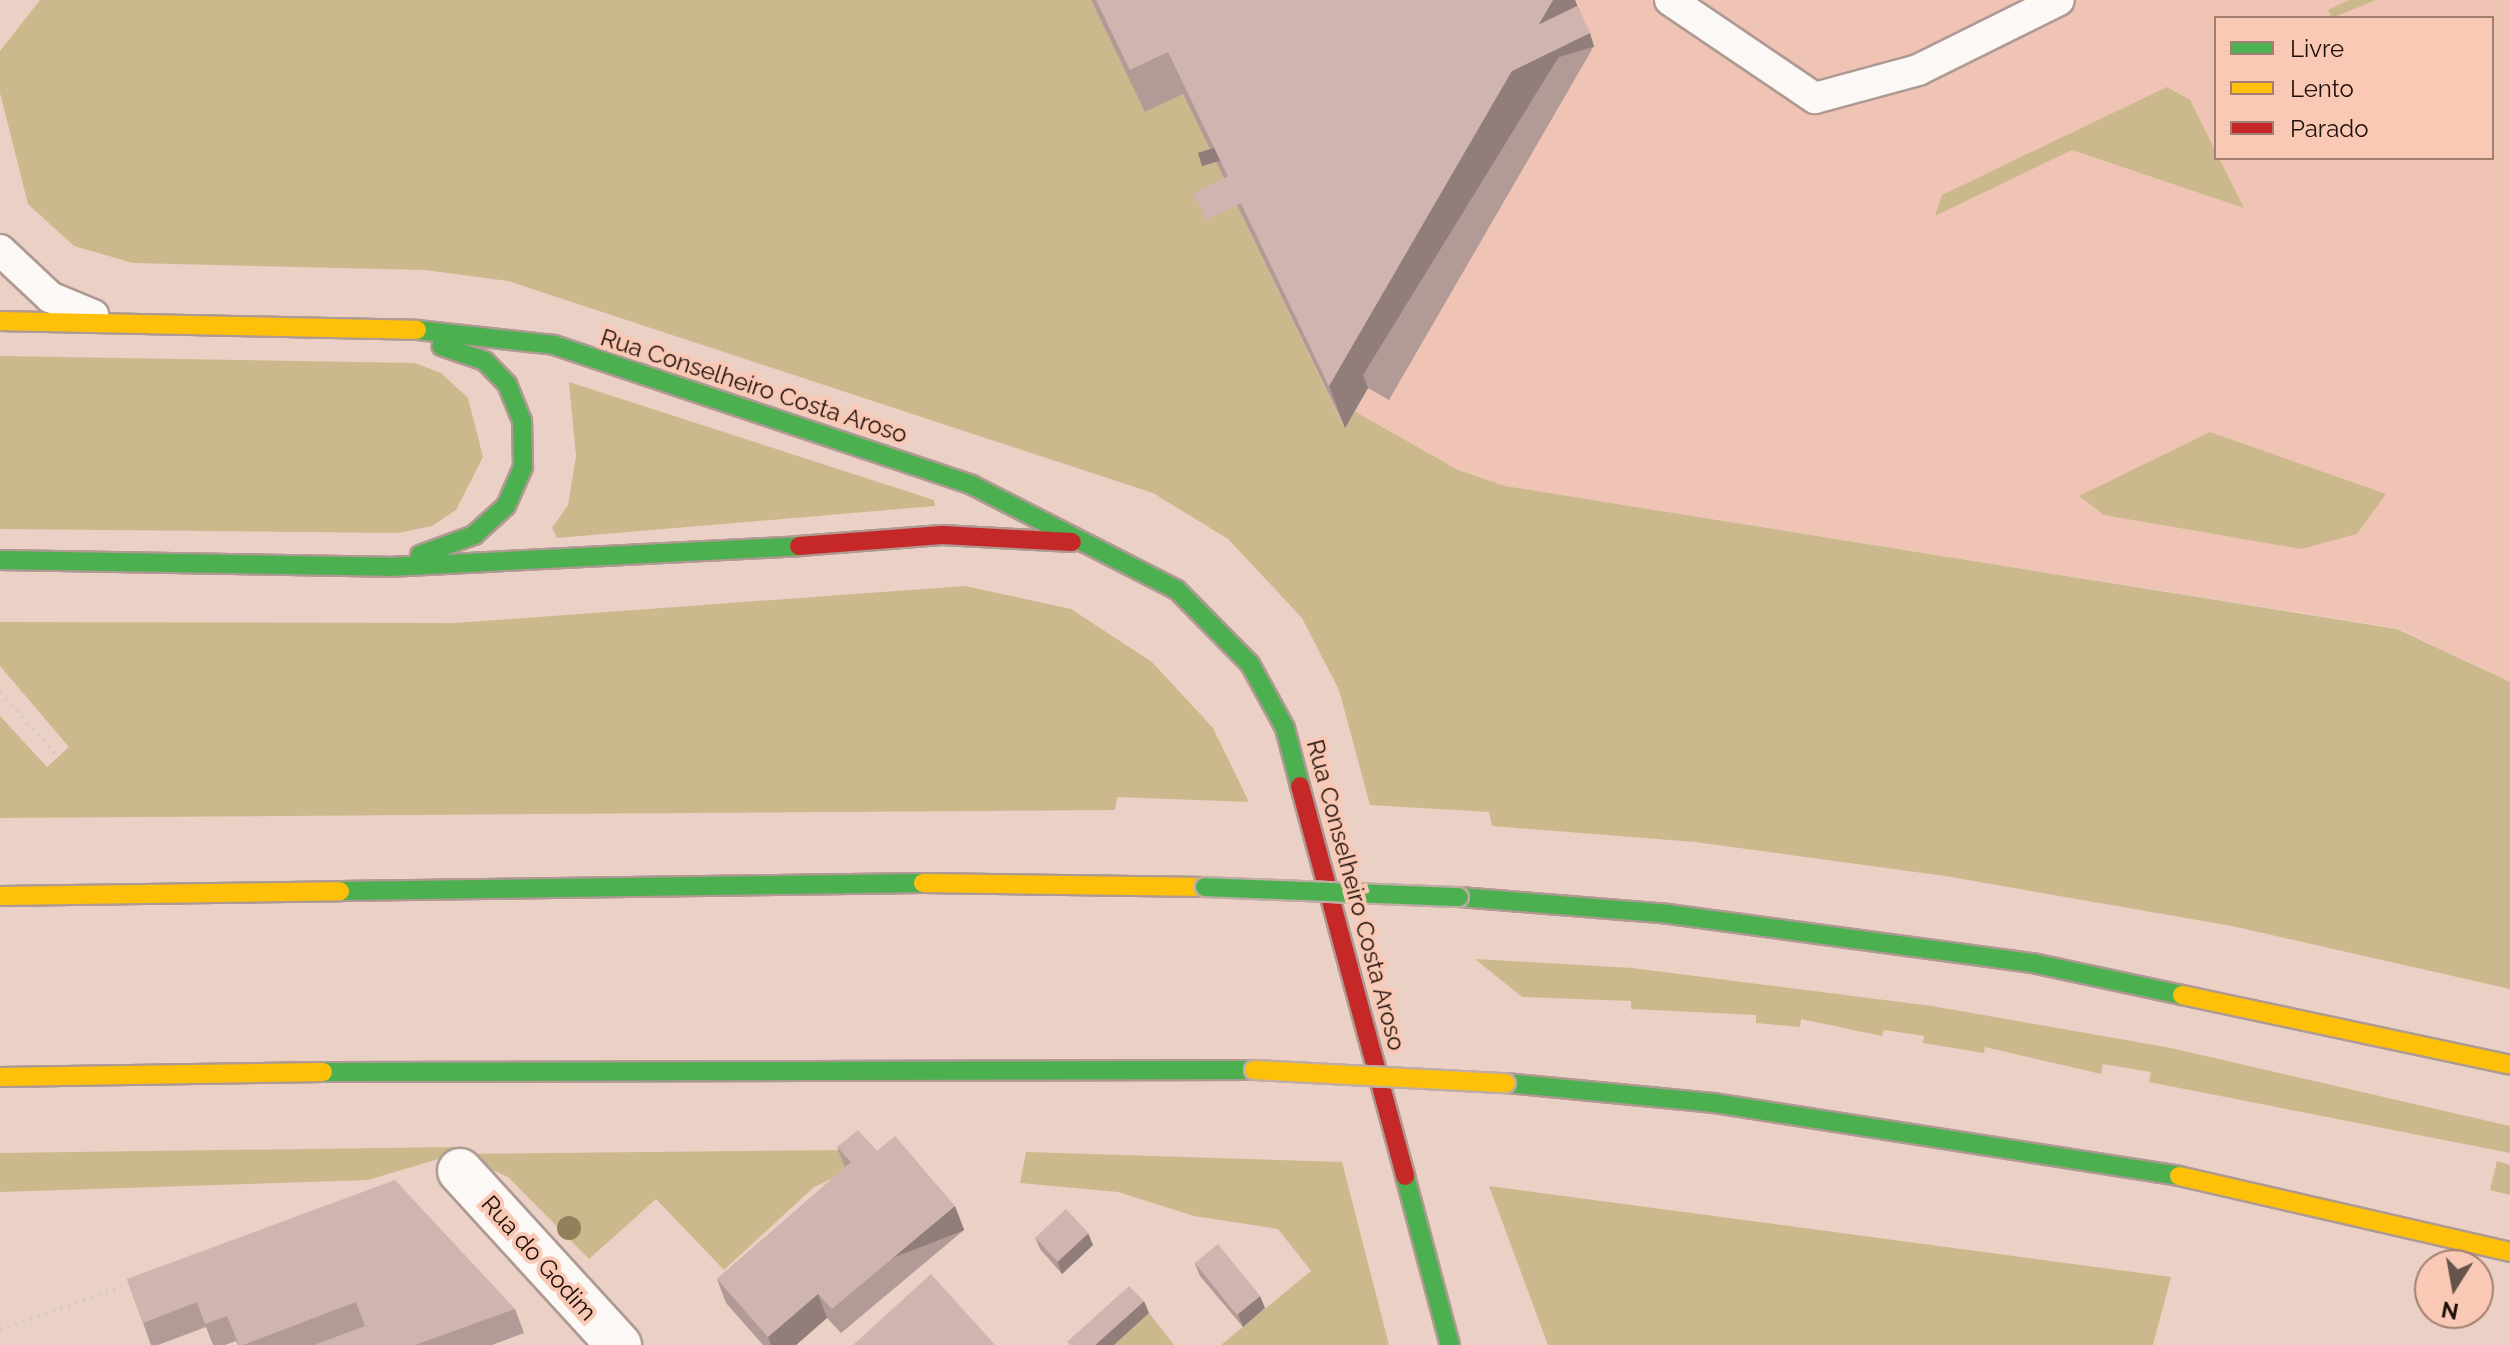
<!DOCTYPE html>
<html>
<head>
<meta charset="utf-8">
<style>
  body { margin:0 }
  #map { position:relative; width:2510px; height:1345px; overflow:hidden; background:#ebd0c5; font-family:Raleway,sans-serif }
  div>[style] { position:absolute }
  .built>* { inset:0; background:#f0c4b4 }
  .green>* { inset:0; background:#cbb98d }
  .path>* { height:5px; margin-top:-2.5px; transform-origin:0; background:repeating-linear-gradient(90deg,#d3cbc8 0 2px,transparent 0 8px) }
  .roads { filter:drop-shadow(2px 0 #ae9a92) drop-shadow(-2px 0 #ae9a92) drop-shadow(0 2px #ae9a92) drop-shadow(0 -2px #ae9a92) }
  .lane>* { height:30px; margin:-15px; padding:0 15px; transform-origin:15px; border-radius:15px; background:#fcf8f6 }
  .street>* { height:44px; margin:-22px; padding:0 22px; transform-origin:22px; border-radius:22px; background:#fcf8f6 }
  .fast>* { height:18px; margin:-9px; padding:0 9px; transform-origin:9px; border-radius:9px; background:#4caf50 }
  .slow>* { height:18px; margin:-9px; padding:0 9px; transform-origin:9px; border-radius:9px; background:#ffc107 }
  .jam>* { height:18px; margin:-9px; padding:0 9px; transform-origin:9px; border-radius:9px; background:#c62828 }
  .bridges { filter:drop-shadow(2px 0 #bfaca4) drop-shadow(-2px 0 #bfaca4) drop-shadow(0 2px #bfaca4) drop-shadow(0 -2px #bfaca4) }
  .fast-bridge>* { height:18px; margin:-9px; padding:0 9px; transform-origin:9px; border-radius:9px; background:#4caf50 }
  .slow-bridge>* { height:18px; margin:-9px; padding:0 9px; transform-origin:9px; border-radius:9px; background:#ffc107 }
  .trees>* { width:24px; height:24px; margin:-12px; border-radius:50%; background:#91815a }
  .wall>* { inset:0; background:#b29b96 }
  .shaded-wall>* { inset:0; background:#917e7a; transform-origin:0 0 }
  .building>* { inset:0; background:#cfb4af; transform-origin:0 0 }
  span { translate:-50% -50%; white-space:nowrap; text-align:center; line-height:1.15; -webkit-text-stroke:8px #fac9b6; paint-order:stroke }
  .street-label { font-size:24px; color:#1f0f09 }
  .legend { position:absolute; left:2214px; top:16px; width:280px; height:144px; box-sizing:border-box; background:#fac9b6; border:2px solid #a27f71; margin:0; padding:10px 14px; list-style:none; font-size:24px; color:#1f0f09 }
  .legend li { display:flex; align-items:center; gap:16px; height:40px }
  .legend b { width:40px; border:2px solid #a27f71 }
  .north { position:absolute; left:2414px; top:1249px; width:80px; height:80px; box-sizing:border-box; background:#fac9b6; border:2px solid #a27f71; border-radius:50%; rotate:191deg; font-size:22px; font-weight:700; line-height:32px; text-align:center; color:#1f0f09 }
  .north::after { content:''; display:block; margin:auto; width:28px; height:36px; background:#66534b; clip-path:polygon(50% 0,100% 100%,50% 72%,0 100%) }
</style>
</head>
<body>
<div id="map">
  <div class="built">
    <i style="clip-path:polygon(evenodd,1091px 0,2510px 0,2510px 682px,2397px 628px,1505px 486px,1458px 470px,1354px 412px,1345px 428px,1183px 94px,1145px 112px,1091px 0,2216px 18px,2492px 18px,2492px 158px,2216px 158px,2216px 18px)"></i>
  </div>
  <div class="green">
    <i style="clip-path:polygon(40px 0,1091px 0,1145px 111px,1183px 94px,1344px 427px,1354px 411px,1458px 470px,1505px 486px,2397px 629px,2510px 682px,2510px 989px,2232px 926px,1945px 876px,1695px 842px,1492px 826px,1489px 812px,1370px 805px,1339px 690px,1302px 618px,1228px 539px,1153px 493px,508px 281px,425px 270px,133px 263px,74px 246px,28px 204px,0 93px,0 51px)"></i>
    <i style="clip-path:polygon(2349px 0,2376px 0,2332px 18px,2328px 10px)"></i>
    <i style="clip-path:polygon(2167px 87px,2190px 100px,2244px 208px,2072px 150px,1935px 216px,1942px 195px)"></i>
    <i style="clip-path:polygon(0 356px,415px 363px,441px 373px,468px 398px,483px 457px,456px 510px,432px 526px,398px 533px,0 529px)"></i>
    <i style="clip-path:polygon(569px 382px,934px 500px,935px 506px,557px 538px,552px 528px,568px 505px,576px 456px)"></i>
    <i style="clip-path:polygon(2210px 432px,2386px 494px,2357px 534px,2301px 549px,2104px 515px,2079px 496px)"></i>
    <i style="clip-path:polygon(965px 586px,1071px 609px,1152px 662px,1213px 728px,1249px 802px,1117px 797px,1115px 810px,0 818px,0 716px,47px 767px,69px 747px,0 666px,0 622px,455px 623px)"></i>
    <i style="clip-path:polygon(1475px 959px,1632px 968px,1932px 1006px,2171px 1048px,2510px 1126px,2510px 1153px,2149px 1082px,2151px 1072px,2103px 1064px,2101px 1074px,1985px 1047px,1984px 1053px,1923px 1043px,1924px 1036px,1884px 1030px,1882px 1036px,1801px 1019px,1800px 1027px,1756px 1023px,1756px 1015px,1631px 1009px,1631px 1001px,1522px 997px)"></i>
    <i style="clip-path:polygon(455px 1147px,455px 1154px,846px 1150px,846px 1172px,814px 1187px,724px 1270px,656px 1199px,589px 1259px,508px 1177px,455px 1154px,368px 1180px,0 1192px,0 1153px)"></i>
    <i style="clip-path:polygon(1026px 1152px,1342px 1162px,1389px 1345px,1221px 1345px,1311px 1271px,1278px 1229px,1194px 1216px,1118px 1192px,1020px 1183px)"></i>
    <i style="clip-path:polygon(2497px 1161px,2510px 1165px,2510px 1195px,2490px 1190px)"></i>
    <i style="clip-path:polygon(1489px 1186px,2171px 1277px,2153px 1345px,1548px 1345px)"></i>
    <i style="clip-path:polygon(1149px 1313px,1174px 1345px,1114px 1345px)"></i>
  </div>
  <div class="path">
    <i style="left:0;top:692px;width:87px;rotate:48.3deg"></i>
    <i style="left:0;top:1329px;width:141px;rotate:-19.1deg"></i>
  </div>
  <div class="roads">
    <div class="lane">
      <i style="left:1670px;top:0;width:175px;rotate:34.1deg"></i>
      <i style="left:1815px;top:98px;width:107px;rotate:-15.2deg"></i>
      <i style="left:1918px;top:70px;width:157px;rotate:-26.4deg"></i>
      <i style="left:0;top:250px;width:69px;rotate:43.2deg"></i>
      <i style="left:50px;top:297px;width:47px;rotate:22.7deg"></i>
    </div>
    <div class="street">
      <i style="left:460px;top:1171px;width:236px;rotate:47.6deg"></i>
    </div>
    <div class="fast">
      <i style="left:417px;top:330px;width:138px;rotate:6.2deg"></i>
      <i style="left:554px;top:345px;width:441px;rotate:18.5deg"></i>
      <i style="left:972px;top:485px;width:230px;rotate:27.1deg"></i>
      <i style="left:1177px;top:590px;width:104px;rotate:45.4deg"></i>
      <i style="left:1250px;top:664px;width:73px;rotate:61.3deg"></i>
      <i style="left:1285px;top:728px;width:60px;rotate:75.5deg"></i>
      <i style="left:420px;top:555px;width:58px;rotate:-20.3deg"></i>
      <i style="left:474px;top:535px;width:43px;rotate:-42.2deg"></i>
      <i style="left:506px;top:506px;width:43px;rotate:-66.4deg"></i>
      <i style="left:523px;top:467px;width:46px;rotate:-91.2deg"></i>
      <i style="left:522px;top:421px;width:40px;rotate:-112deg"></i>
      <i style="left:507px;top:384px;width:32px;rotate:-134deg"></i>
      <i style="left:485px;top:361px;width:46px;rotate:-161.2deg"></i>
      <i style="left:0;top:560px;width:388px;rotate:1deg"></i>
      <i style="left:388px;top:567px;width:412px;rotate:-2.9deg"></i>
      <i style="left:340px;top:891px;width:583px;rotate:-0.79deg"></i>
      <i style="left:1459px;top:897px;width:211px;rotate:4.6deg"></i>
      <i style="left:1669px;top:914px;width:371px;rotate:7.7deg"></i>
      <i style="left:2037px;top:964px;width:148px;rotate:12.1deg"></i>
      <i style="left:323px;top:1072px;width:931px;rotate:-0.12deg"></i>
      <i style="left:1506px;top:1083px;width:209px;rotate:5.5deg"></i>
      <i style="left:1714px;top:1103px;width:471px;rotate:8.9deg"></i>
      <i style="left:1405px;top:1176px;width:175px;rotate:75.1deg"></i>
    </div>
    <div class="slow">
      <i style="left:0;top:321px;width:417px;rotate:1.2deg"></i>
      <i style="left:923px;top:883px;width:282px;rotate:0.8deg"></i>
      <i style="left:0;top:896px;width:340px;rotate:-0.8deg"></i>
      <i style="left:2182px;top:995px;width:335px;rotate:12deg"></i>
      <i style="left:0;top:1077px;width:323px;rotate:-0.9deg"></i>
      <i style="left:2179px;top:1176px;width:340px;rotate:12.9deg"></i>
    </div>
    <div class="jam">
      <i style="left:799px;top:546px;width:143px;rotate:-4.4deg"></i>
      <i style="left:942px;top:535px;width:130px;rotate:3.1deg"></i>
      <i style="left:1300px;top:786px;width:404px;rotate:74.9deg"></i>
    </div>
  </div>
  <div class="bridges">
    <div class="fast-bridge">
      <i style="left:1205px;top:887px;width:254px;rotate:2.3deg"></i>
    </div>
    <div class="slow-bridge">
      <i style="left:1254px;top:1070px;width:252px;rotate:3deg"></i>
    </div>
  </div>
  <div class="trees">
    <i style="left:569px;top:1228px"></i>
  </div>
  <div class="wall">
    <i style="clip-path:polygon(1091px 0,1575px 0,1594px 46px,1389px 400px,1368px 388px,1345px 428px,1183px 94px,1145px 112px)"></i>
    <i style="clip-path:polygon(837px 1147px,877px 1151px,964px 1230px,841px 1333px,827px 1318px,796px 1345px,763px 1345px,726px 1303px,717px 1279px,845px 1168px)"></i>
    <i style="clip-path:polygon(1088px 1233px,1093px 1245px,1062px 1274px,1040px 1249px,1035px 1237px)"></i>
    <i style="clip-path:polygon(1195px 1264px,1265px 1308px,1243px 1327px,1200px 1276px)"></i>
    <i style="clip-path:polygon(127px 1279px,515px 1309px,524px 1333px,492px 1345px,238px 1345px,236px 1341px,225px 1345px,213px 1345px,206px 1327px,158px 1345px,151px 1345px)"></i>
  </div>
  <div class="shaded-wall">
    <i style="clip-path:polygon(1553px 0,1575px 0,1582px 19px,1363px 375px,1368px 388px,1345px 428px,1329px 386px)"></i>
    <i style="left:1590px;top:33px;width:14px;height:410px;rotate:73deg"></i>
    <i style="left:955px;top:1206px;width:26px;height:160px;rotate:69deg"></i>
    <i style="clip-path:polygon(1088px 1233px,1093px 1245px,1062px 1274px,1057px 1261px)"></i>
    <i style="clip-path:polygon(818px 1294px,827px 1318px,796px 1345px,771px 1345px,768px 1337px)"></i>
    <i style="clip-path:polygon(1260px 1296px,1265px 1308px,1243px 1327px,1238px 1314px)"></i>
    <i style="clip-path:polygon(1144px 1301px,1149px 1313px,1114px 1345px,1095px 1345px)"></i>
  </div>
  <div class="building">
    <i style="clip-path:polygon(1096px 0,1553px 0,1329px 386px,1168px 52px,1130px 70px)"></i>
    <i style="left:1577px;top:6px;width:30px;height:427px;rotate:64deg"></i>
    <i style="clip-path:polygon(858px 1130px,877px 1151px,895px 1136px,955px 1206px,832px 1309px,818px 1294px,768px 1337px,717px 1279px,851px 1162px,837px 1147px)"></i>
    <i style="clip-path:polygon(395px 1180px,515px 1309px,415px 1345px,314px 1345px,365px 1326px,356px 1302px,243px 1345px,239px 1345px,227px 1316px,205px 1324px,197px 1302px,143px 1323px,127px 1279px)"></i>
    <i style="left:1066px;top:1209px;width:33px;height:42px;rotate:47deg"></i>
    <i style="left:1218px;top:1244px;width:67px;height:30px;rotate:51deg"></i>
    <i style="clip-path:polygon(931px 1274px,995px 1345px,853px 1345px)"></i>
    <i style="clip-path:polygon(1129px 1286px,1144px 1301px,1095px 1345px,1070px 1345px,1067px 1342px)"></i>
  </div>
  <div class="street-label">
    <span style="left:754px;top:386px;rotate:18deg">Rua Conselheiro Costa Aroso</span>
    <span style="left:1356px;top:895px;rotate:75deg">Rua Conselheiro Costa Aroso</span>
    <span style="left:539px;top:1258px;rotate:48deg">Rua do Godim</span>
  </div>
  <ul class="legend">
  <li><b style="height:10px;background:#4caf50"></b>Livre</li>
  <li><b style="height:10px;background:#ffc107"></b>Lento</li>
  <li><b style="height:10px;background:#c62828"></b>Parado</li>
  </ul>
  <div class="north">N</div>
</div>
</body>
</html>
